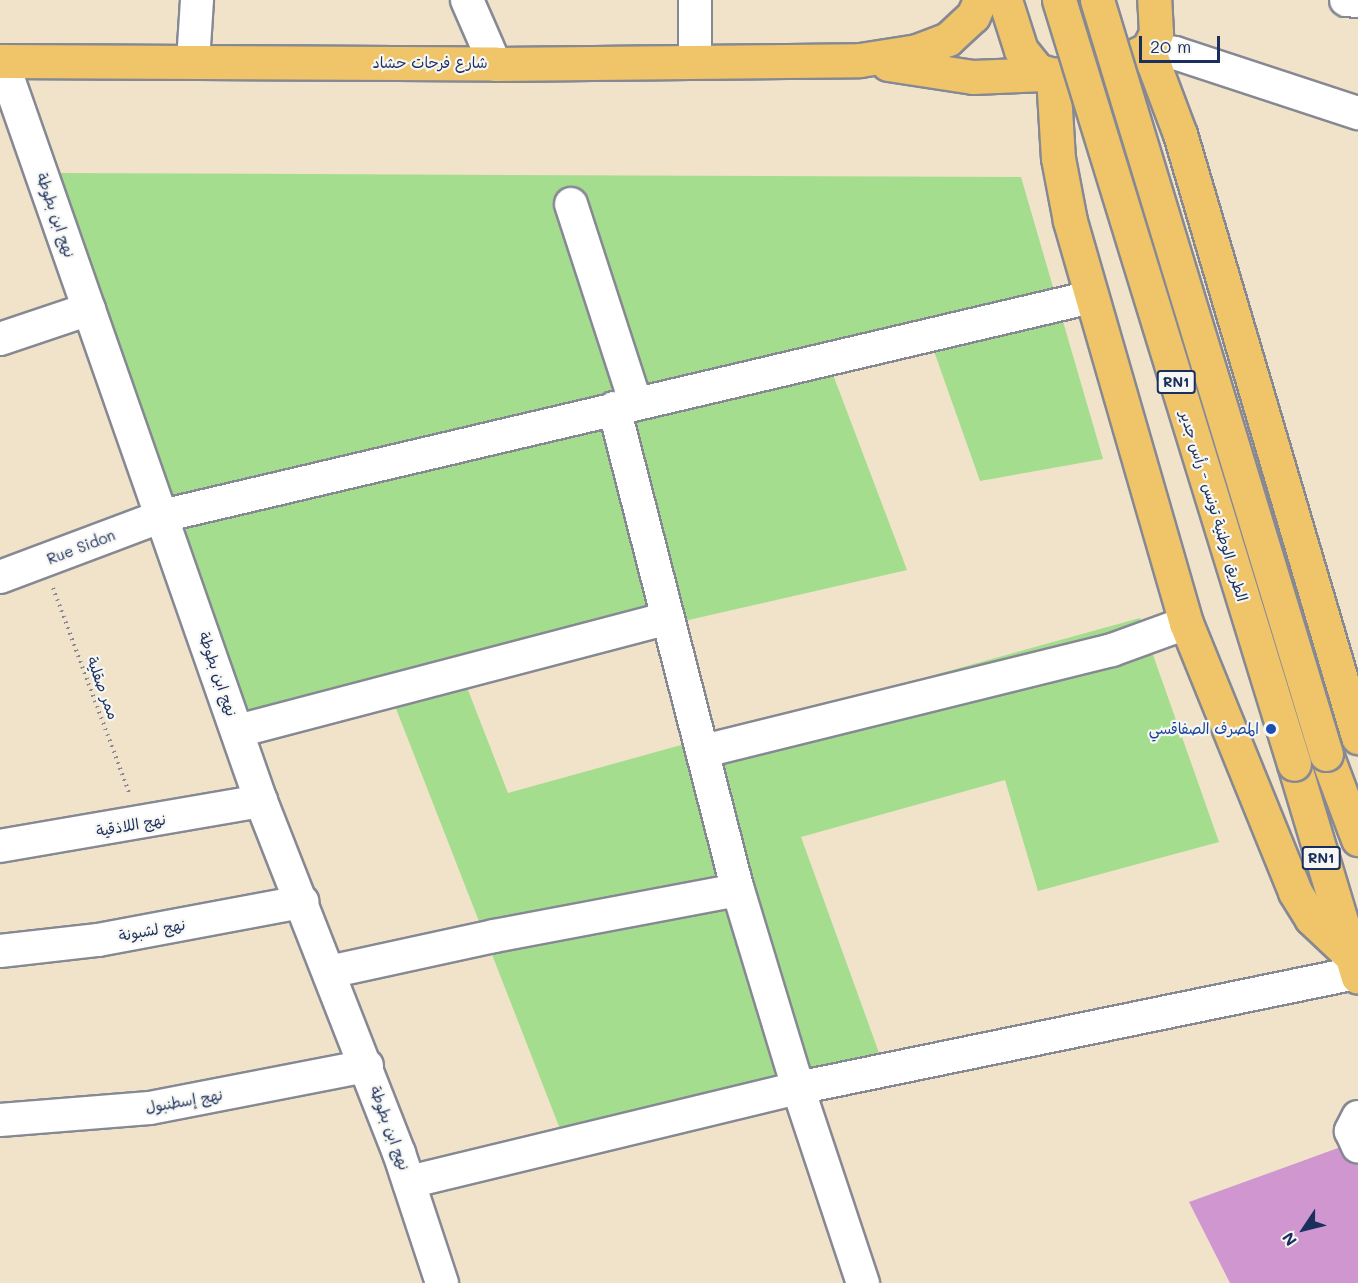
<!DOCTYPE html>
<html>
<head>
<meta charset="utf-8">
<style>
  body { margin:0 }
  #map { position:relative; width:1358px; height:1283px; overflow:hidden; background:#f0e3c9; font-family:Mali,"Playpen Sans Arabic",sans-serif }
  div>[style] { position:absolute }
  .green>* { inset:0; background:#a4dd8e }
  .building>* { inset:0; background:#d096cf }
  .path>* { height:4px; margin-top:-2px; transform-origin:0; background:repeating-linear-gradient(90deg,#868994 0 1.5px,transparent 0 6px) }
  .roads { filter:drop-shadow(2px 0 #868994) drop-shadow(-2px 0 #868994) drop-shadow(0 2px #868994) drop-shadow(0 -2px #868994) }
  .minor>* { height:32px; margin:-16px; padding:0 16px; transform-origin:16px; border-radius:16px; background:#fff }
  .major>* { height:33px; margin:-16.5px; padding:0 16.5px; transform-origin:16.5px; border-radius:16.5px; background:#f0c469 }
  .highway>* { height:33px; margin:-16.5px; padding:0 16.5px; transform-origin:16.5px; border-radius:16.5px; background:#f0c469 }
  .bridges { filter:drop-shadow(2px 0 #868994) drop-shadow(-2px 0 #868994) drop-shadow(0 2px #868994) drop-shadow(0 -2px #868994) }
  .highway-bridge>* { height:33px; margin:-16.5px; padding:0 16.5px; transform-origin:16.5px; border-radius:16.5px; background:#f0c469 }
  .dots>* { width:16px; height:16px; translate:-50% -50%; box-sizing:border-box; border:3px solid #f6f6f2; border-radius:50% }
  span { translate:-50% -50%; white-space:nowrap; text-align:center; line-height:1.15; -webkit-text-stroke:4.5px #f6f6f2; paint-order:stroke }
  .shield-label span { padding:2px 4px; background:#f6f6f2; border:2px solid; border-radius:4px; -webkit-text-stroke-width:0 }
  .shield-label { font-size:14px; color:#1b2f5e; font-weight:700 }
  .street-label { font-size:15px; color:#1b2f5e }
  .transit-label { font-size:15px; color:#164399 }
  .right { translate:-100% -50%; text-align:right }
  .north { position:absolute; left:1274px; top:1199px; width:60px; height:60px; -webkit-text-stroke:4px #f6f6f2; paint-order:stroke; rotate:235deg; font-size:16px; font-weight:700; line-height:24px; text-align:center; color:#1b2f5e }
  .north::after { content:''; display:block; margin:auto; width:21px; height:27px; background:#1b2f5e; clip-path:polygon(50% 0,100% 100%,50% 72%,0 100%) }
  .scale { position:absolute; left:1139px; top:36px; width:81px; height:27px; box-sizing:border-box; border:3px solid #1b2f5e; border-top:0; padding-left:8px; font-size:18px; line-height:21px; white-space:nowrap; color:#1b2f5e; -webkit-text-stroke:4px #f6f6f2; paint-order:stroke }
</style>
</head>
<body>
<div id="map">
  <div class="green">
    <i style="clip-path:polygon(48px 173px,1021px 177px,1103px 459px,980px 481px,929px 337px,829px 364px,907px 570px,461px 672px,508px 793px,1140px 618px,1219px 842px,1038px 891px,1005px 780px,801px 837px,891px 1086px,569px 1152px,388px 688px,243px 715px)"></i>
  </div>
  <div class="building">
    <i style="clip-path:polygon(1349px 1144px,1358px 1166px,1358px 1283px,1230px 1283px,1189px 1202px)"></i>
  </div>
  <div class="path">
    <i style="left:53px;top:588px;width:221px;rotate:69.6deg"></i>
  </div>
  <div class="roads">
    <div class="minor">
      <i style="left:467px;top:0;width:70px;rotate:66.4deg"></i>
      <i style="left:695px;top:0;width:62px;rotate:90deg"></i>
      <i style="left:1346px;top:0;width:12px;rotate:5deg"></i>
      <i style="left:1148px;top:49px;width:27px;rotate:8deg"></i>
      <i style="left:1175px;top:53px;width:193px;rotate:18.2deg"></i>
      <i style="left:2px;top:61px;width:784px;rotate:70.71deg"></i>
      <i style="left:261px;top:801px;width:378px;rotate:68.6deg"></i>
      <i style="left:399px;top:1153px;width:137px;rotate:71.7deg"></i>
      <i style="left:193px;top:62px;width:62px;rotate:-86.3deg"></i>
      <i style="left:571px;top:204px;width:210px;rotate:72deg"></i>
      <i style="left:0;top:339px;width:94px;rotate:-18.6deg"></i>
      <i style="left:614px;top:408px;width:498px;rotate:75.6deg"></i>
      <i style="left:738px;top:890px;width:207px;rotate:73.1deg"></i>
      <i style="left:798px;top:1088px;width:206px;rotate:71.6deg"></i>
      <i style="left:0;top:577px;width:173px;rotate:-20.6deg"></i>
      <i style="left:162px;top:516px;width:954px;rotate:-13.26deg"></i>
      <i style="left:238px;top:731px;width:442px;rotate:-14.7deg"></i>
      <i style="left:704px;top:751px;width:420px;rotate:-13.9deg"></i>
      <i style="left:1112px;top:650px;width:79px;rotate:-20deg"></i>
      <i style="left:0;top:846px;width:265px;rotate:-9.8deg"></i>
      <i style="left:0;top:951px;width:99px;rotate:-6.4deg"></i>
      <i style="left:98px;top:940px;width:208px;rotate:-10.6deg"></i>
      <i style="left:329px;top:972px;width:169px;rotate:-12.3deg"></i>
      <i style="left:494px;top:936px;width:248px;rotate:-10.7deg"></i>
      <i style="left:1358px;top:1117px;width:16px;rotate:117deg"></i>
      <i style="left:1351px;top:1131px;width:17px;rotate:66deg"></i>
      <i style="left:0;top:1120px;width:150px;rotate:-4.6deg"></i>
      <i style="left:150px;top:1108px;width:221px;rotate:-11deg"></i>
      <i style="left:409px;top:1182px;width:400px;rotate:-13.6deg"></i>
      <i style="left:798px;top:1088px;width:570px;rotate:-11.65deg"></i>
    </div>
    <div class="major">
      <i style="left:1005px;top:0;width:52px;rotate:72.3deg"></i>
      <i style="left:1021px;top:50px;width:26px;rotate:51deg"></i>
      <i style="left:1037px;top:70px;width:17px;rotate:17deg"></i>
      <i style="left:1053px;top:75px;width:57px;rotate:-7deg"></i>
      <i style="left:1110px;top:68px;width:42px;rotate:-26.6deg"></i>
      <i style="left:1148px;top:49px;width:18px;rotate:-63deg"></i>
      <i style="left:1156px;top:33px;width:33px;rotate:-93deg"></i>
      <i style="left:1148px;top:49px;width:91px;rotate:69.4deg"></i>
      <i style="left:1180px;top:134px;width:629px;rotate:73.55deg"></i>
      <i style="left:0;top:61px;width:495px;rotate:0.3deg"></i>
      <i style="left:495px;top:64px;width:365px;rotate:-0.6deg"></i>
      <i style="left:860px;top:60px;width:58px;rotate:-9deg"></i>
      <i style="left:917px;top:51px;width:33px;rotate:-21deg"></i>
      <i style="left:948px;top:39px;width:34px;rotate:-43deg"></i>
      <i style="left:973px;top:16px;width:17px;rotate:-66deg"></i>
      <i style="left:888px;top:64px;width:86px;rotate:8.7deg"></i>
      <i style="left:973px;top:77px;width:71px;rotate:-2.4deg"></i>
      <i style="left:1053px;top:75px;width:83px;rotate:86.6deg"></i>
      <i style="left:1058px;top:158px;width:64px;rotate:79.2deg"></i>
      <i style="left:1070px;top:221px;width:418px;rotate:73.9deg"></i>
      <i style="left:1186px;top:623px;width:290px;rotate:67.9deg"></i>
      <i style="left:1295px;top:892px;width:31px;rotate:58deg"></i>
      <i style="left:1311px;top:918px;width:50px;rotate:43.4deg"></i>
    </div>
    <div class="highway">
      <i style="left:1326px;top:754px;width:91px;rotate:69.4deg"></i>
      <i style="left:1294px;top:764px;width:222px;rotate:73.3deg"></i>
    </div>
  </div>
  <div class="bridges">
    <div class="highway-bridge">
      <i style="left:1059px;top:0;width:799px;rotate:72.9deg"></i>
      <i style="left:1097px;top:0;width:788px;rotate:73.11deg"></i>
    </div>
  </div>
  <div class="dots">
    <i style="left:1271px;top:729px;background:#1a4fb4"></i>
  </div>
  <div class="shield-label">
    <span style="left:1176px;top:382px">RN1</span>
    <span style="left:1321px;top:858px">RN1</span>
  </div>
  <div class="street-label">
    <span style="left:430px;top:63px">شارع فرحات حشاد</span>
    <span style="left:56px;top:215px;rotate:71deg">نهج ابن بطوطة</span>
    <span style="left:1214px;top:506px;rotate:73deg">الطريق الوطنية تونس - رأس جدير</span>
    <span style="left:81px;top:547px;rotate:-21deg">Rue Sidon</span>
    <span style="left:218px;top:674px;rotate:71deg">نهج ابن بطوطة</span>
    <span style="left:103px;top:688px;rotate:70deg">ممر صقلية</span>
    <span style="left:131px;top:825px;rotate:-10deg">نهج اللاذقية</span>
    <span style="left:152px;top:930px;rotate:-10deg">نهج لشبونة</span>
    <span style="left:184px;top:1101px;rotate:-10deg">نهج إسطنبول</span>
    <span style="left:390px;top:1128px;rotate:70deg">نهج ابن بطوطة</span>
  </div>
  <div class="transit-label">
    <span class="right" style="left:1259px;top:729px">المصرف الصفاقسي</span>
  </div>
  <div class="north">N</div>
  <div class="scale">20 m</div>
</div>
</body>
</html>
